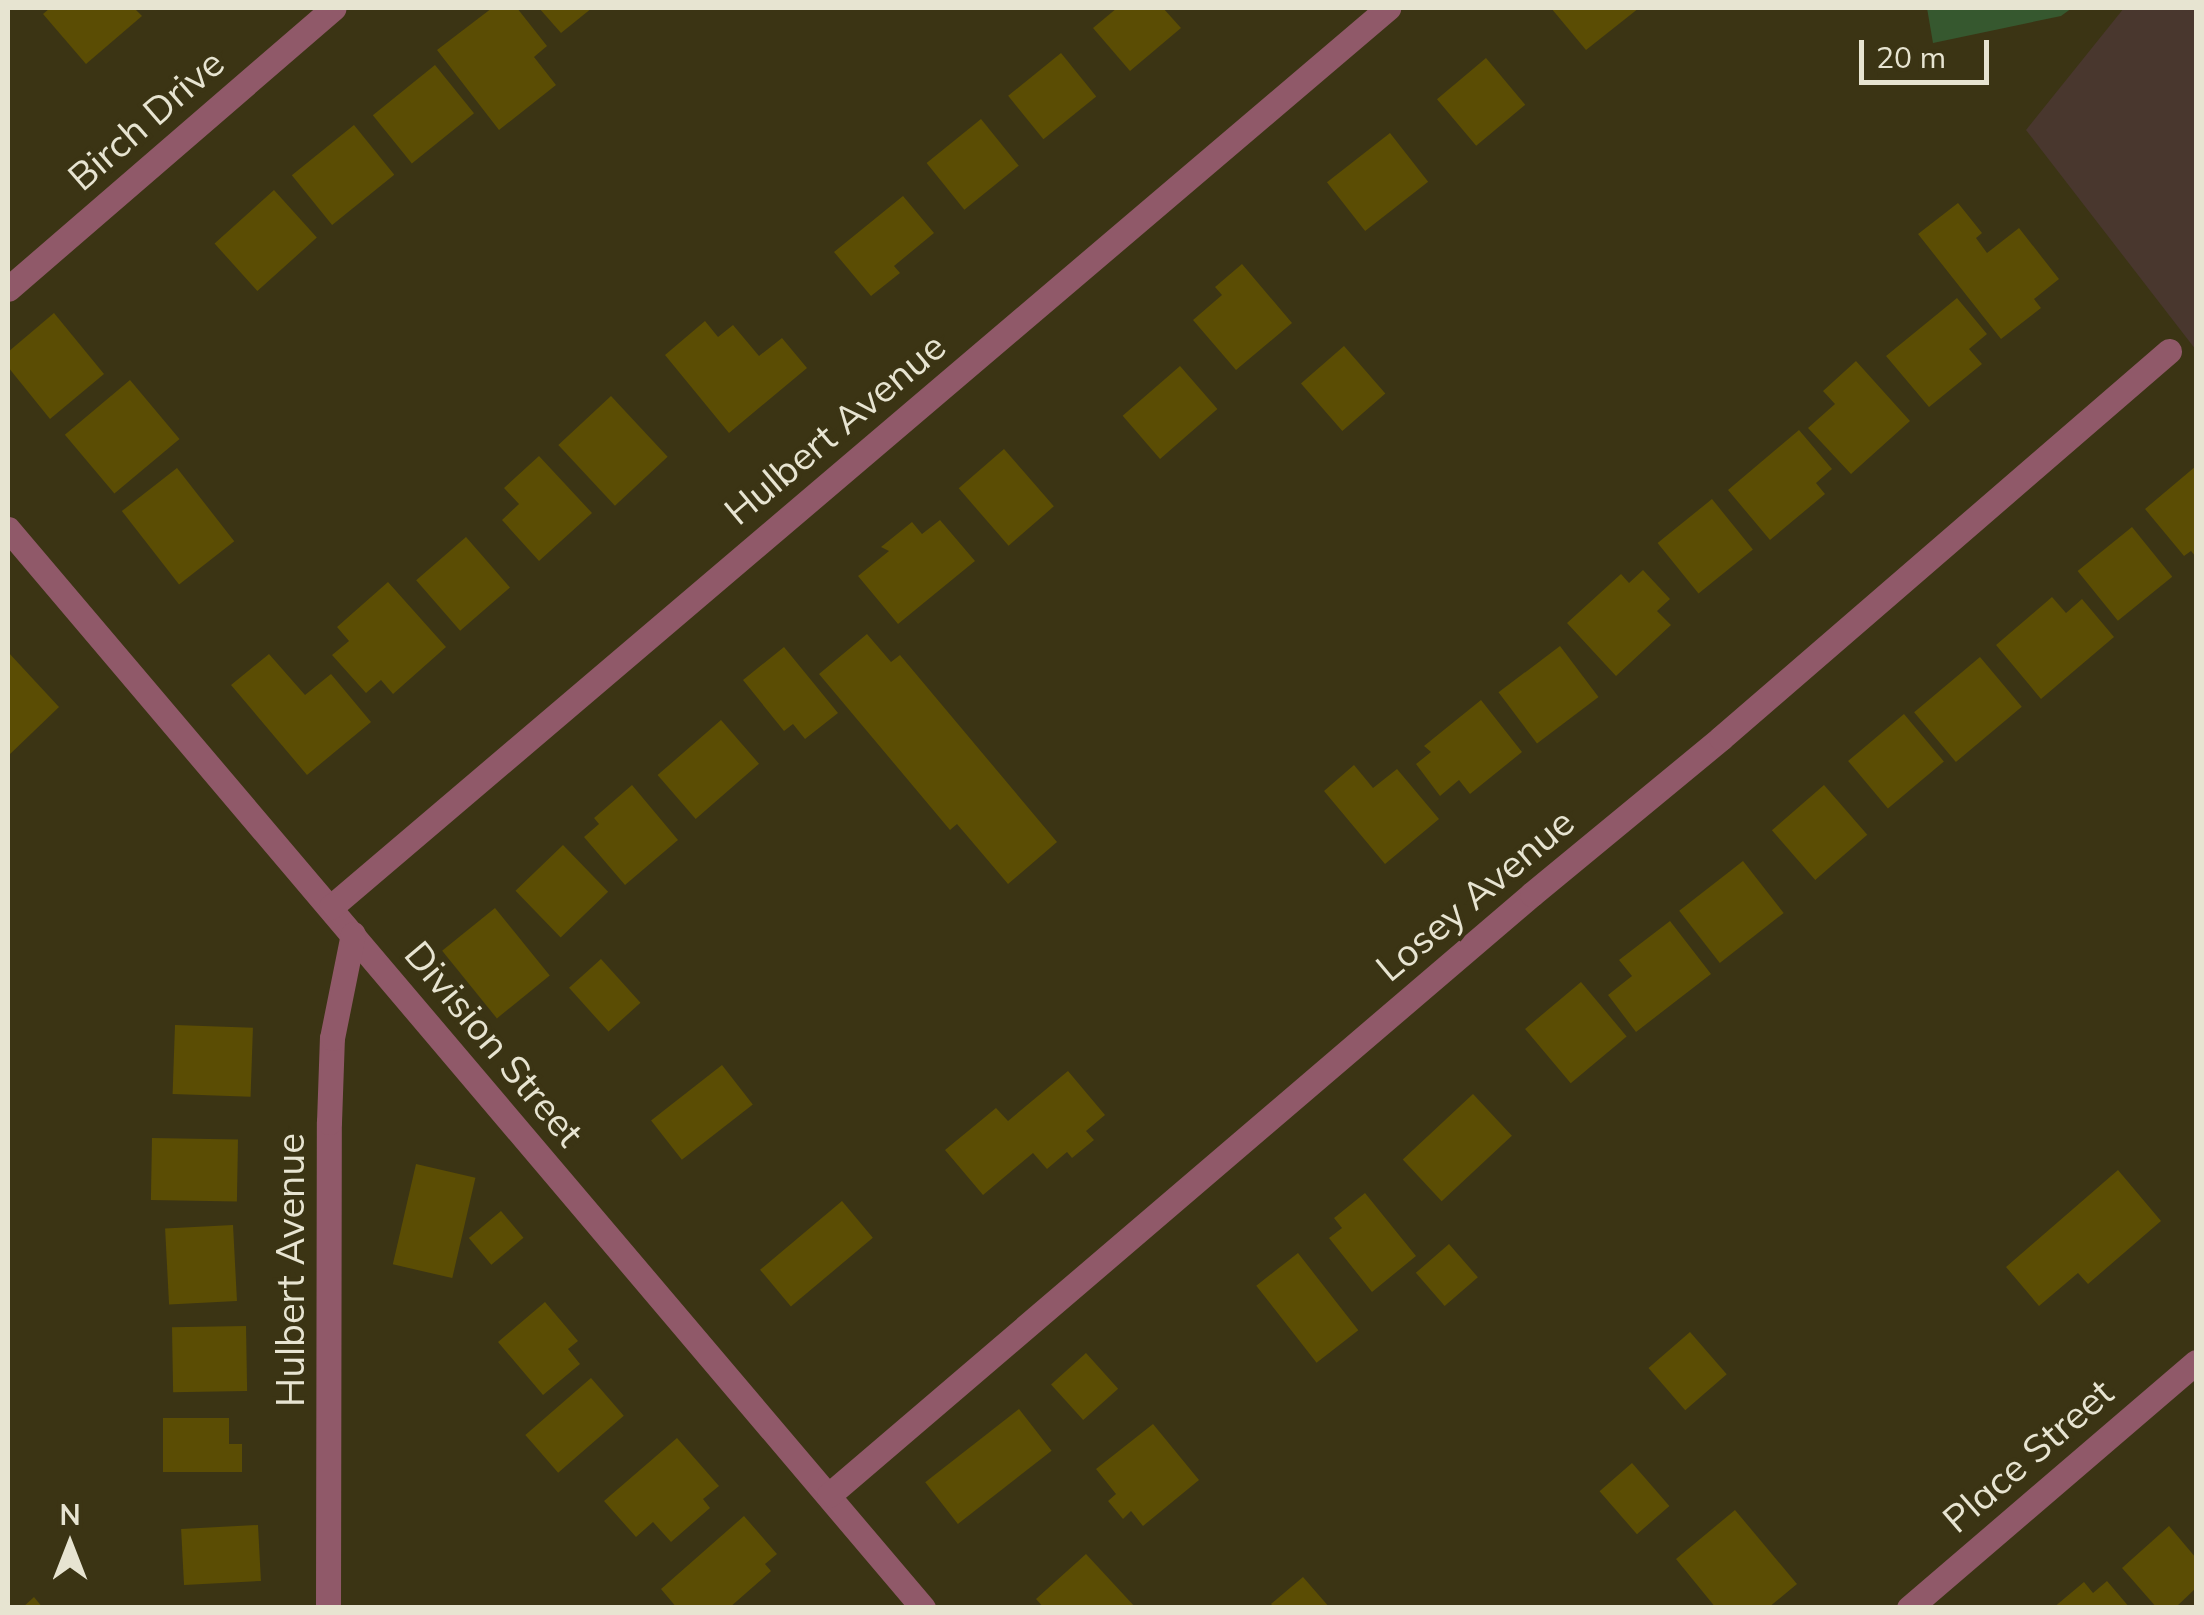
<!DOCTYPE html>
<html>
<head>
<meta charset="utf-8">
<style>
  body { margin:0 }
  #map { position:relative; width:2204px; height:1615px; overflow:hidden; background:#3b3414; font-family:Mulish,sans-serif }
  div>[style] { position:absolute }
  .commercial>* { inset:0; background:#49372e }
  .green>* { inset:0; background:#36582f }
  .building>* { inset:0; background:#5b4d04; transform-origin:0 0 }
  .street>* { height:25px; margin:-12.5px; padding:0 12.5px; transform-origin:12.5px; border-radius:12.5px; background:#905969 }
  span { translate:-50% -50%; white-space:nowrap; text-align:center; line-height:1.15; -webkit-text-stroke:8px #3b3414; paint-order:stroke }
  .street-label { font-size:38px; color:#e7e4d1 }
  .frame { position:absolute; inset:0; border:10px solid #e7e4d1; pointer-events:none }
  .north { position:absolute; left:20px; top:1495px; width:100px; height:100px; -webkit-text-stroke:8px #3b3414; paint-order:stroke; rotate:0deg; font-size:28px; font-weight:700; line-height:40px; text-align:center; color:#e7e4d1 }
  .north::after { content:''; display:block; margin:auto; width:35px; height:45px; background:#e7e4d1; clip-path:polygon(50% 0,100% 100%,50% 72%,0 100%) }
  .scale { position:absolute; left:1859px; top:40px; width:130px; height:45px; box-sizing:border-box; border:5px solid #e7e4d1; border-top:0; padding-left:12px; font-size:30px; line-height:35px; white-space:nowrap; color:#e7e4d1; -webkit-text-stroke:8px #3b3414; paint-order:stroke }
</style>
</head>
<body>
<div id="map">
  <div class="commercial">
    <i style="clip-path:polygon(2124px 8px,2196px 8px,2196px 350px,2026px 130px)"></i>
  </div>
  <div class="green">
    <i style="clip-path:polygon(1927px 8px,2072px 8px,2061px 16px,1933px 43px)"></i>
  </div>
  <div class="building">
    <i style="clip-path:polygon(50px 8px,134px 8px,142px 16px,86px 64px,43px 14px)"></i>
    <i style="clip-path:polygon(492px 8px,517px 8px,547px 46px,534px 57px,556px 85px,499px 130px,437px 50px)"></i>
    <i style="clip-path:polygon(539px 8px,592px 8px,561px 33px)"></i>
    <i style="clip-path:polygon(1117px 8px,1163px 8px,1181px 28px,1130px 71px,1093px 28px)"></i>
    <i style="clip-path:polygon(1551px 8px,1639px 8px,1586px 50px)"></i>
    <i style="left:1061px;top:53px;width:56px;height:68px;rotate:51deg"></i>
    <i style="left:1486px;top:58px;width:61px;height:64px;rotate:50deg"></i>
    <i style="left:435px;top:65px;width:62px;height:80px;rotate:51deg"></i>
    <i style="left:981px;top:119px;width:60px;height:70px;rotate:51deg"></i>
    <i style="left:354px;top:125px;width:64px;height:80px;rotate:51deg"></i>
    <i style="left:1390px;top:133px;width:62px;height:80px;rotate:52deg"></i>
    <i style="left:274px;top:190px;width:64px;height:80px;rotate:48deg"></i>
    <i style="clip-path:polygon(903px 196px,934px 233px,894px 266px,900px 273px,871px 296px,834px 252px)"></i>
    <i style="clip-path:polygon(1958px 203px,1982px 233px,1976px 238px,1987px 253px,2019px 228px,2059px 279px,2034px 299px,2041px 308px,2001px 339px,1918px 234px)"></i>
    <i style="clip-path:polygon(1242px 264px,1292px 323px,1236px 370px,1193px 320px,1222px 295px,1215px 287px)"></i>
    <i style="clip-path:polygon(1957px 298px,1987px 334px,1969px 349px,1982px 364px,1929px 407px,1886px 356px)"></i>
    <i style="clip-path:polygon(54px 313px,104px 374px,50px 419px,8px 367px,8px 352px)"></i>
    <i style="clip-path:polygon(705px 321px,718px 337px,733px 325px,759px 356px,782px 338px,807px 368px,729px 433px,665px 355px)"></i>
    <i style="left:1344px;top:346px;width:63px;height:57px;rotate:49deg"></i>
    <i style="clip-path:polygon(1856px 361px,1910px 421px,1851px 474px,1808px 428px,1835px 404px,1823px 391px)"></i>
    <i style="left:1180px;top:366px;width:57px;height:76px;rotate:49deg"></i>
    <i style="left:130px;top:380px;width:77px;height:85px;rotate:50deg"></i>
    <i style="left:611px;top:396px;width:83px;height:72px;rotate:47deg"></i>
    <i style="clip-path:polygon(1799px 430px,1832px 469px,1816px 483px,1825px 494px,1770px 540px,1728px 490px)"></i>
    <i style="left:1004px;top:449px;width:76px;height:60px;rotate:49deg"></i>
    <i style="clip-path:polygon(539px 456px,592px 513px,539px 561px,502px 520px,519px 504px,504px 488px)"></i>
    <i style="clip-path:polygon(2196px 466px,2196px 557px,2191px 551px,2184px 556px,2145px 509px)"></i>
    <i style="left:177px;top:468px;width:93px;height:70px;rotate:52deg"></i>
    <i style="left:1712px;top:499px;width:65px;height:70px;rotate:51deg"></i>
    <i style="clip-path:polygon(940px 520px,975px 561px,898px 624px,858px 576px,889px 551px,881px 547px,912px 522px,922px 534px)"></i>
    <i style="left:2132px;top:527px;width:64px;height:70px;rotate:51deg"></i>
    <i style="left:466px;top:537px;width:67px;height:66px;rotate:49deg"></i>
    <i style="clip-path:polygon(1643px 570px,1670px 599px,1657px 611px,1671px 625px,1616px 676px,1567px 623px,1621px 574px,1629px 583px)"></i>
    <i style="clip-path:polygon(388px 582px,446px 647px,393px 694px,381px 680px,366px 693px,332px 655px,349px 641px,337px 627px)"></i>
    <i style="clip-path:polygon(2052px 597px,2066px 613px,2082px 599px,2114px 637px,2041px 699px,1996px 645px)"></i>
    <i style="clip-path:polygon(867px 634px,891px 662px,900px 655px,1057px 842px,1008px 884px,957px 824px,950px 830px,819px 674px)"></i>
    <i style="left:1560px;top:646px;width:64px;height:77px;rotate:53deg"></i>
    <i style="clip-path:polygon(784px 647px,838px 713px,805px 739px,793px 724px,784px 731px,743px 680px)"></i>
    <i style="clip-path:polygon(8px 652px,59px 707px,8px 756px)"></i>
    <i style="clip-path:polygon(269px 654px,305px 695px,331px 674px,371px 722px,307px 775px,231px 685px)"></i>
    <i style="left:1980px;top:657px;width:65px;height:86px;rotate:50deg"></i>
    <i style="clip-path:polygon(1481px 700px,1522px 752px,1470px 794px,1459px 780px,1440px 796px,1416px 764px,1431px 752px,1424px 746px)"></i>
    <i style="left:1904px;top:714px;width:62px;height:73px;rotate:50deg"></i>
    <i style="left:721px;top:720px;width:58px;height:84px;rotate:49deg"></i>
    <i style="clip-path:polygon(1354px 765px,1373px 788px,1397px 769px,1439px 819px,1385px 864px,1324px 791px)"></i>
    <i style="clip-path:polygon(632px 785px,678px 840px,625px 885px,584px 837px,599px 824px,594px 818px)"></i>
    <i style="left:1824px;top:785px;width:66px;height:69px;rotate:49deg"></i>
    <i style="left:563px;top:845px;width:65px;height:66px;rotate:46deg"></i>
    <i style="left:1743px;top:861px;width:66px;height:81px;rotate:52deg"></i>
    <i style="left:495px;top:908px;width:87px;height:68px;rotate:51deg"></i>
    <i style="clip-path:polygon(1670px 921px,1711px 974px,1636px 1032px,1608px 995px,1632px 976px,1619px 960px)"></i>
    <i style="left:601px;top:959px;width:59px;height:43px;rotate:48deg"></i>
    <i style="left:1581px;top:982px;width:71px;height:73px;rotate:50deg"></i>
    <i style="left:175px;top:1025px;width:78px;height:69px;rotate:2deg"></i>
    <i style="left:722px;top:1065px;width:50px;height:90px;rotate:52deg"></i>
    <i style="clip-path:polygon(1068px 1071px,1105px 1115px,1086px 1131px,1094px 1140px,1072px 1158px,1067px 1152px,1047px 1169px,1033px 1153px,983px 1195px,945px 1150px,996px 1108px,1008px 1121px)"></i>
    <i style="left:1473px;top:1094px;width:57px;height:96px;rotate:47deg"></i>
    <i style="left:152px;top:1138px;width:86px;height:62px;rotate:1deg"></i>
    <i style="left:416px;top:1164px;width:61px;height:103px;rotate:13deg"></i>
    <i style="clip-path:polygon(2118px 1170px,2161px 1221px,2088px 1284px,2078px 1273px,2039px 1306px,2006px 1267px)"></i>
    <i style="clip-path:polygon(1365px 1193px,1416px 1256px,1372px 1292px,1329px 1238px,1342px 1228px,1334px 1218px)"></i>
    <i style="left:842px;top:1201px;width:48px;height:107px;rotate:50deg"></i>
    <i style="left:501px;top:1211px;width:35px;height:42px;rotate:50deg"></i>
    <i style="left:233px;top:1225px;width:76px;height:68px;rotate:87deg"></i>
    <i style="left:1449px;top:1244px;width:44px;height:44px;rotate:49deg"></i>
    <i style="left:1298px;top:1253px;width:98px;height:53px;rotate:52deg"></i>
    <i style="clip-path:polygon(545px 1302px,578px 1341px,568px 1349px,580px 1364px,543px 1395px,498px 1342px)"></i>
    <i style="left:246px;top:1326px;width:65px;height:74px;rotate:89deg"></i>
    <i style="left:1690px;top:1332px;width:56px;height:55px;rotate:49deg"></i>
    <i style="left:1086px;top:1353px;width:48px;height:47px;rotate:48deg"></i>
    <i style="left:591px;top:1378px;width:50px;height:87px;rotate:49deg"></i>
    <i style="left:1019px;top:1409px;width:53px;height:119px;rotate:52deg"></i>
    <i style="clip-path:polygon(163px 1418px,229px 1418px,229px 1444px,242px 1444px,242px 1472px,163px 1472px)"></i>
    <i style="clip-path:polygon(1153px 1424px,1199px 1480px,1143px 1526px,1131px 1511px,1123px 1519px,1108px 1501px,1116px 1494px,1096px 1469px)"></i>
    <i style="clip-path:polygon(677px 1438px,719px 1486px,703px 1499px,710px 1508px,671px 1542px,653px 1522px,636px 1537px,604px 1501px)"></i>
    <i style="left:1632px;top:1463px;width:57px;height:43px;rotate:49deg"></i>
    <i style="clip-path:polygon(1735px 1510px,1797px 1584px,1768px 1608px,1716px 1608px,1676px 1559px)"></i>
    <i style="clip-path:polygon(744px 1516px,777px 1554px,765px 1564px,771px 1571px,729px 1608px,677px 1608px,661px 1589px)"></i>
    <i style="left:258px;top:1525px;width:56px;height:77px;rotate:87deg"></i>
    <i style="clip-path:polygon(2169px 1526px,2196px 1558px,2196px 1588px,2175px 1608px,2157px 1608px,2122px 1568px)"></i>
    <i style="clip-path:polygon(1086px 1554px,1136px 1608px,1044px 1608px,1036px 1599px)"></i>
    <i style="clip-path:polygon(1303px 1577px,1330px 1608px,1275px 1608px,1271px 1604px)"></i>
    <i style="clip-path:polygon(2107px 1581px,2130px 1608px,2053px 1608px,2084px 1582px,2093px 1593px)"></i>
    <i style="clip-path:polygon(34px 1597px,43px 1608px,22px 1608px)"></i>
  </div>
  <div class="street">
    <i style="left:8px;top:289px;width:430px;rotate:-40.8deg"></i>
    <i style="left:8px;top:529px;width:1415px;rotate:49.7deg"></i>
    <i style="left:331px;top:907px;width:1388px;rotate:-40.38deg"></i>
    <i style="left:829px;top:1495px;width:925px;rotate:-40.53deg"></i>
    <i style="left:1532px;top:894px;width:245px;rotate:-39.5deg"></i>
    <i style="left:1721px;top:738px;width:592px;rotate:-40.82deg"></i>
    <i style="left:328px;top:1608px;width:486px;rotate:-89.9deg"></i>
    <i style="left:329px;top:1122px;width:84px;rotate:-88deg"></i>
    <i style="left:332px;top:1038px;width:106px;rotate:-78.6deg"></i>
    <i style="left:1909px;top:1608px;width:378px;rotate:-40.6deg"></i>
  </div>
  <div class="street-label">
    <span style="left:146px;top:120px;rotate:-41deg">Birch Drive</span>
    <span style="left:835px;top:429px;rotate:-40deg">Hulbert Avenue</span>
    <span style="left:1475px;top:895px;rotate:-40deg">Losey Avenue</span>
    <span style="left:494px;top:1044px;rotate:50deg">Division Street</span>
    <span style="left:291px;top:1270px;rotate:-90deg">Hulbert Avenue</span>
    <span style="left:2028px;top:1456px;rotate:-41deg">Place Street</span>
  </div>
  <div class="frame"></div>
  <div class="north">N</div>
  <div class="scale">20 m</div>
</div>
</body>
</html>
